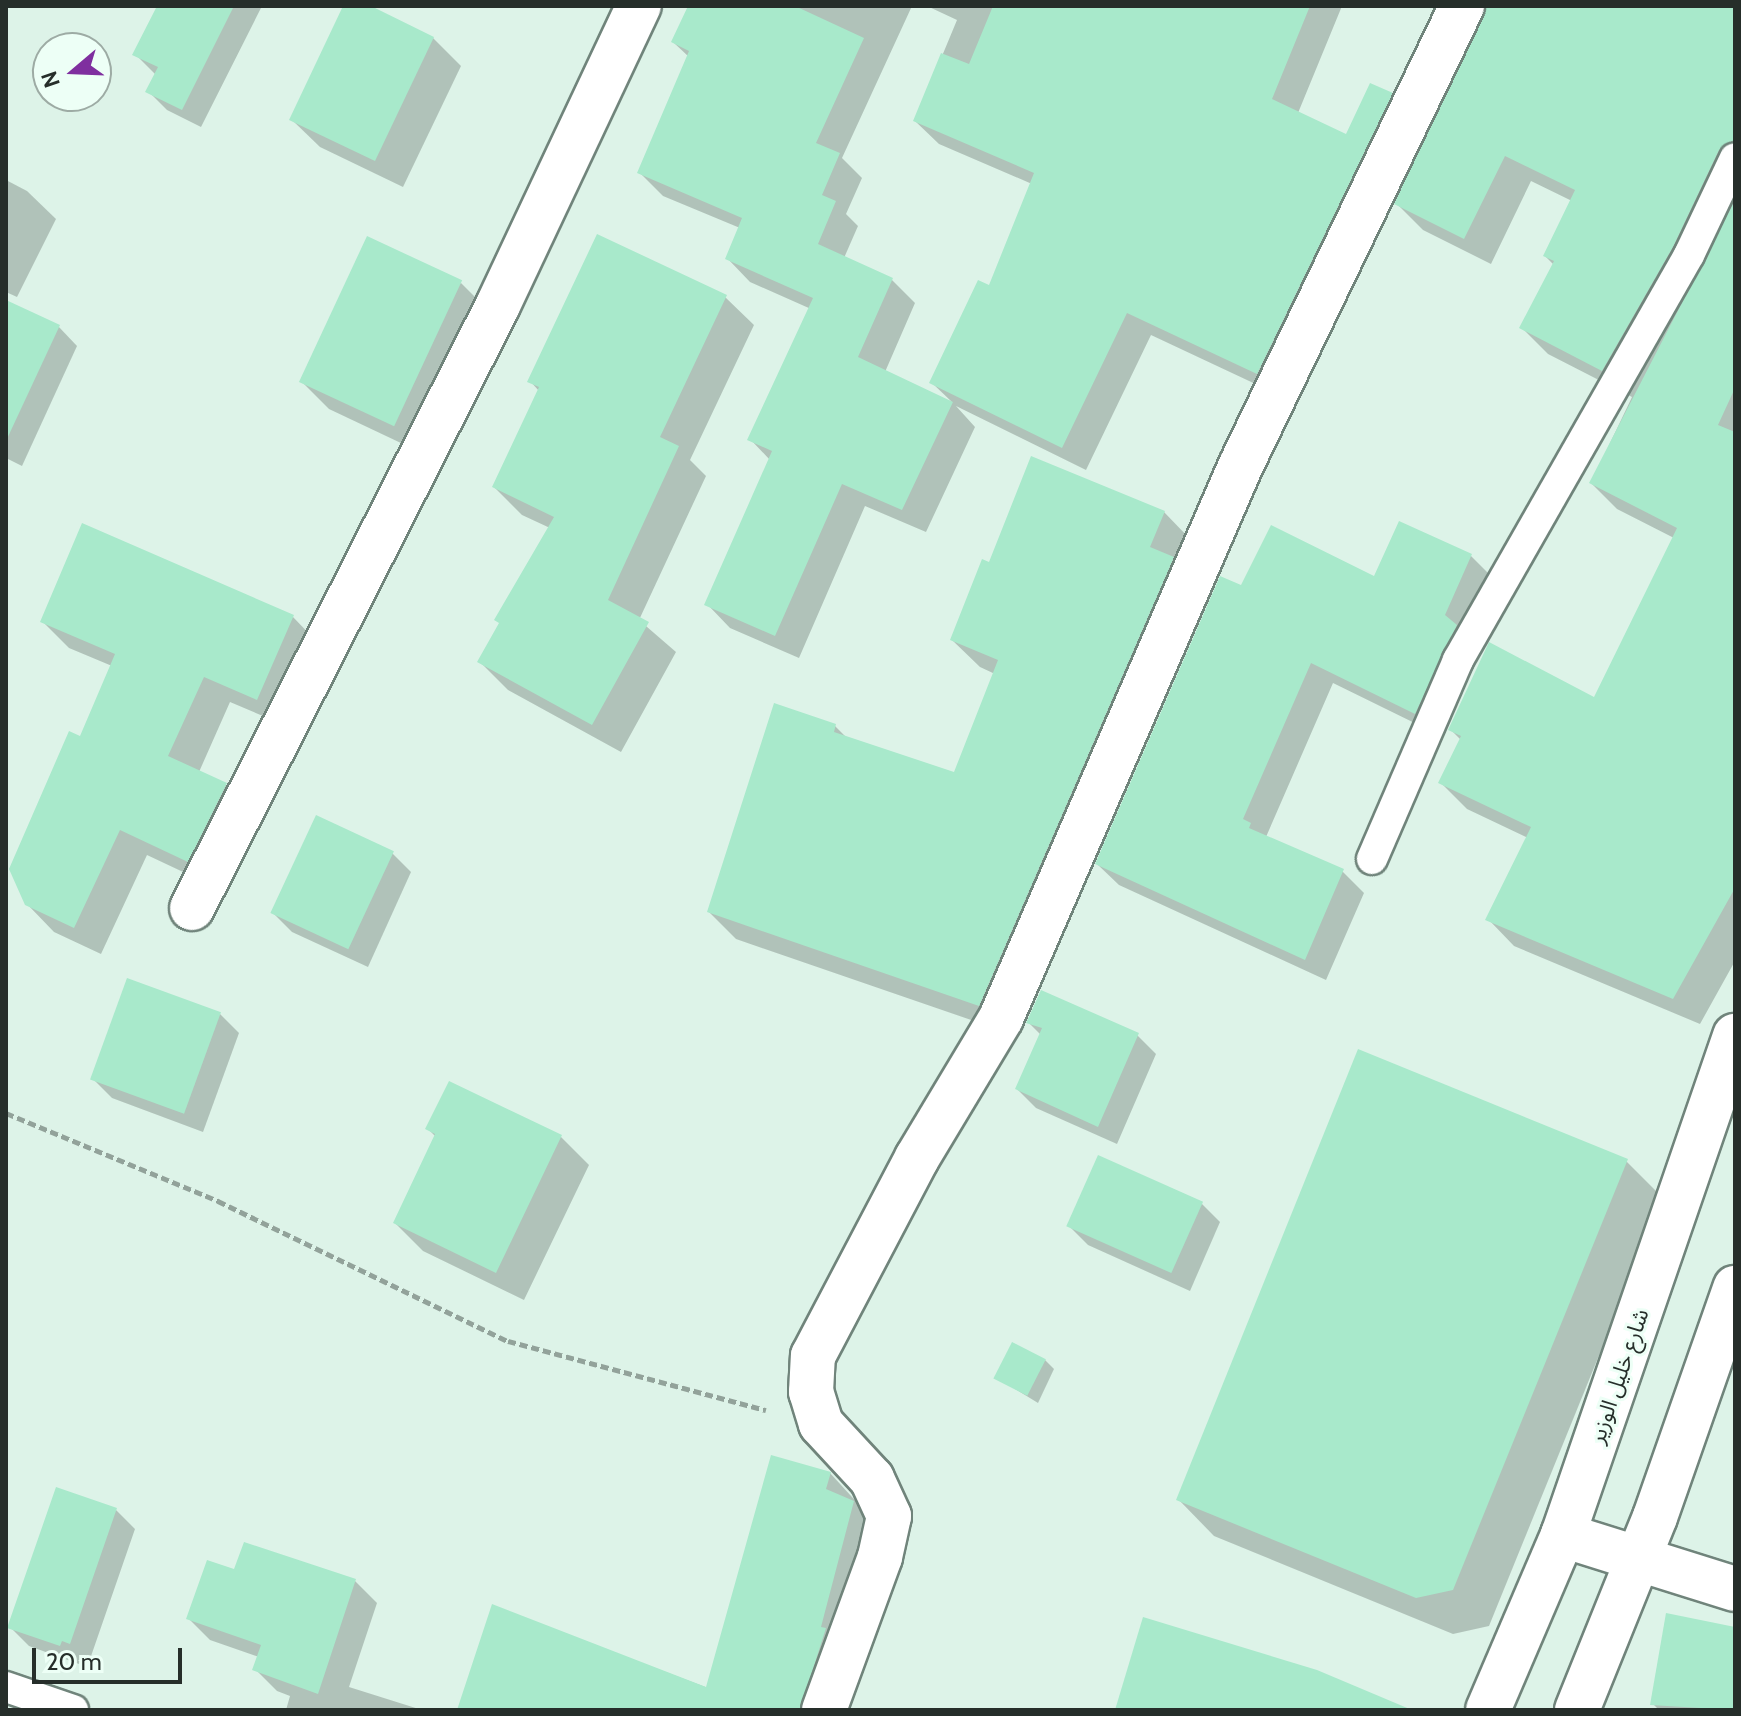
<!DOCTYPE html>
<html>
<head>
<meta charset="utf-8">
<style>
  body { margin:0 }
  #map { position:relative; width:1741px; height:1716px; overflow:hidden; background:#ddf3e8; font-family:Cabin,"Noto Sans Arabic",sans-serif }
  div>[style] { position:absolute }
  .shadow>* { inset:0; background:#0003 }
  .building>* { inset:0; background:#a8e9cb; transform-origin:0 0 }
  .path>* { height:5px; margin-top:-2.5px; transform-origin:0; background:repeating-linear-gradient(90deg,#92a29a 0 8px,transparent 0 12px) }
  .roads { filter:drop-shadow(2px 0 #70847b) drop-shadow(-2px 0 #70847b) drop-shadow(0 2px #70847b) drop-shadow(0 -2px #70847b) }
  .service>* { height:30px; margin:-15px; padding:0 15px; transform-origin:15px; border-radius:15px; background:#fff }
  .minor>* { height:44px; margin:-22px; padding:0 22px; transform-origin:22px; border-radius:22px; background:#fff }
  span { translate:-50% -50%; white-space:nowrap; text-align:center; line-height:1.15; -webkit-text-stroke:6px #edfff6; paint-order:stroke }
  .street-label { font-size:22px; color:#262e2a }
  .frame { position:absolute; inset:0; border:8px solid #262e2a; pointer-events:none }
  .north { position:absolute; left:32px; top:32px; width:80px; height:80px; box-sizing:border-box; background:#edfff6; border:2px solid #9daba4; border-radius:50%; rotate:251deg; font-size:22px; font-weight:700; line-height:32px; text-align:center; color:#262e2a }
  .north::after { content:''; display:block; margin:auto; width:28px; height:36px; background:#7f2f9f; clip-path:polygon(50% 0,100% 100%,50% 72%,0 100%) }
  .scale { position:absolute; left:32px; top:1648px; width:150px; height:36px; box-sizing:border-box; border:4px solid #262e2a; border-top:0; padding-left:10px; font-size:24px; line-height:28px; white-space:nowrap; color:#262e2a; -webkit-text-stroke:6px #edfff6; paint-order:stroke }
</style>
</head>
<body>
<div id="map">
  <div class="shadow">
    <i style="clip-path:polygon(159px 6px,262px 6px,201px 127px,167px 110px,148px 91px,156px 75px,135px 54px)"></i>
    <i style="clip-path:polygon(345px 6px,366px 6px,433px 38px,461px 66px,403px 187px,320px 147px,291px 119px)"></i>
    <i style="clip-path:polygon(690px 6px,912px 6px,842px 158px,862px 178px,846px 214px,858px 226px,844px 258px,892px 280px,915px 303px,885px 372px,952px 402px,932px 383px,990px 288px,1032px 184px,939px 144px,915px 121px,957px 20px,927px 6px,1342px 6px,1298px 113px,1347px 136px,1391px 94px,1415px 118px,1281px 396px,1151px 335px,1086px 470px,956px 406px,975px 427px,926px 532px,865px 506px,799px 658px,730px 628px,707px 604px,770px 460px,750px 439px,811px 309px,750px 282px,727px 258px,740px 228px,663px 196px,639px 172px,689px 57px,673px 42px)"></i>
    <i style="clip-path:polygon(1488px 6px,1735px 6px,1735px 961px,1700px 1024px,1514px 946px,1488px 919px,1528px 838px,1467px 809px,1441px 783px,1461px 740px,1450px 729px,1595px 699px,1674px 538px,1617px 509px,1591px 483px,1632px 397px,1548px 354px,1522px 328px,1554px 265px,1545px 256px,1572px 201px,1531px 181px,1491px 264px,1423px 230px,1397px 204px)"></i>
    <i style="clip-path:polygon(6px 180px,27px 191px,56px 219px,17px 297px,6px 292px)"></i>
    <i style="clip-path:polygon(461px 283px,489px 311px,422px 453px,329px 409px,301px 381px)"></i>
    <i style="clip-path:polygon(725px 297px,754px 325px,690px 460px,706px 476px,639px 620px,676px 652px,621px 752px,508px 690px,480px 662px,550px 528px,522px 515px,494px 487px,539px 391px,530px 381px)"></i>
    <i style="clip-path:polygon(6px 302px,58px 326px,77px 346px,22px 466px,6px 458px)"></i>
    <i style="clip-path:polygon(1164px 512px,1191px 540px,1006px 1032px,736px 939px,709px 912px,835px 726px,848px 739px,955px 775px,995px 674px,980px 667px,952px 640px,990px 565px)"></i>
    <i style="clip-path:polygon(1400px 524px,1471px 556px,1493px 578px,1437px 734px,1333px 683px,1266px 837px,1342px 871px,1364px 893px,1326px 980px,1119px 885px,1097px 864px,1242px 587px,1375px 578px)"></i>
    <i style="clip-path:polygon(293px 617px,319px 644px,284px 725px,230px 702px,199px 772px,226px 785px,253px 812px,215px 887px,147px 855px,101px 954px,54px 932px,27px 904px,81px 739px,112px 666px,69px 648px,42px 621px)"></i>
    <i style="clip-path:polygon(392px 853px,411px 872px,368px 967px,292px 932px,273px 913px)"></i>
    <i style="clip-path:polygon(220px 1014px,239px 1033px,203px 1132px,112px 1098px,93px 1079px)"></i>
    <i style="clip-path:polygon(1028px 1022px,1137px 1035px,1156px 1054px,1117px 1144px,1036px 1108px,1017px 1089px,1041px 1035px)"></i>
    <i style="clip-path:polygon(450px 1083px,561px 1137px,589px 1165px,524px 1300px,423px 1251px,395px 1223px,436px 1137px,428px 1129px)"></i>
    <i style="clip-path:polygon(1626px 1161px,1663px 1198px,1489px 1626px,1453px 1634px,1214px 1536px,1178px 1499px)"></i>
    <i style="clip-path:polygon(1201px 1203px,1220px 1222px,1190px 1291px,1088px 1245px,1069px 1226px)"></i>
    <i style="clip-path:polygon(1045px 1360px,1054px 1369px,1038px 1403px,997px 1378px)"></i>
    <i style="clip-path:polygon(830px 1473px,873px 1520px,807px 1710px,459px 1710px,493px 1607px,708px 1688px)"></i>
    <i style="clip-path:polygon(116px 1510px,135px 1529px,89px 1662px,81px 1659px,79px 1664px,29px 1646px,10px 1627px)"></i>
    <i style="clip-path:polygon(235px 1572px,355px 1581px,377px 1603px,349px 1687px,422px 1710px,286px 1710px,290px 1696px,277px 1691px,255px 1669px,259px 1657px,210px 1640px,188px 1618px)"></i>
    <i style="clip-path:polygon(1735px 1629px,1735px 1710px,1659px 1710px,1653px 1704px)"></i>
  </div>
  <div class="building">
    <i style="clip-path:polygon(157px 6px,234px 6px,182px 110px,145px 92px,158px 67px,132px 55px)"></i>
    <i style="clip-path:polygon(343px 6px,371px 6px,434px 37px,375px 161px,289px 120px)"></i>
    <i style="clip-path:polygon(688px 6px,795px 6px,864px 38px,816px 143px,840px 153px,822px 195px,836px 201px,818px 244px,893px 278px,858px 357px,953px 402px,902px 510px,842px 484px,775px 636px,704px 605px,772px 451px,747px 440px,813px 298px,725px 259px,742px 218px,637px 173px,689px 51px,671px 42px)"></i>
    <i style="clip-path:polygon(993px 6px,1310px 6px,1272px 99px,1346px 134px,1370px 83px,1393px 93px,1257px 374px,1127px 313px,1062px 448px,929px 383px,978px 280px,989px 285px,1034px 173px,913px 121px,941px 53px,969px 64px)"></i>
    <i style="clip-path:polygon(1487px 6px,1735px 6px,1735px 140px,1719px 150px,1673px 247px,1602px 371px,1519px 328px,1554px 261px,1543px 256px,1575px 190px,1505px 156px,1464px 239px,1394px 204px)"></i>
    <i style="clip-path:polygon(1735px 200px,1735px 388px,1718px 425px,1735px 432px,1735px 888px,1673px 999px,1485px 920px,1531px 827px,1438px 783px,1461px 736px,1448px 730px,1489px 642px,1594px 697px,1677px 528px,1589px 483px)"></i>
    <i style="clip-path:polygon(597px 234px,727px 295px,660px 437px,679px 446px,608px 600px,649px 622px,592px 725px,477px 662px,499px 623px,494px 620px,554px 517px,492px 487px,539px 387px,527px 382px)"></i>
    <i style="left:367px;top:236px;width:105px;height:161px;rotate:25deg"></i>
    <i style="clip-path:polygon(6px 300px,60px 325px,6px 441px)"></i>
    <i style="clip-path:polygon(1031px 456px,1165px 511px,1150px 547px,1174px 557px,979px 1006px,707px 912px,774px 703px,836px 724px,834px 732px,954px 772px,998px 660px,950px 640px,982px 559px,989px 562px)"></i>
    <i style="clip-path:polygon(1399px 521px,1472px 554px,1445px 615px,1457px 625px,1415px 714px,1311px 663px,1243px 819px,1251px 823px,1249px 828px,1344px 869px,1305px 960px,1095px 864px,1220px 576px,1241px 585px,1271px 525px,1374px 576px)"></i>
    <i style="clip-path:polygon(82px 523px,294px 615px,257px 700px,204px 677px,168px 756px,227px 783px,188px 862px,120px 830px,74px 928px,25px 905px,9px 869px,69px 731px,80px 736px,115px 654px,40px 622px)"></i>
    <i style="left:316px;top:815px;width:86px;height:108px;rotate:25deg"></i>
    <i style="left:127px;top:978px;width:100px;height:108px;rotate:20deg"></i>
    <i style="clip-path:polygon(1041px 990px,1139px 1033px,1098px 1127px,1015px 1089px,1042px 1028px,1026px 1023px)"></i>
    <i style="clip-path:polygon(1358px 1049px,1628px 1159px,1453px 1590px,1416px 1598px,1176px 1500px)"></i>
    <i style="clip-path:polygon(449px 1081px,562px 1135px,496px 1273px,393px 1223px,435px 1134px,425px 1129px)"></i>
    <i style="left:1098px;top:1155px;width:115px;height:78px;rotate:24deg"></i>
    <i style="left:1012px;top:1342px;width:38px;height:41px;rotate:27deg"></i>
    <i style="clip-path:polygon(771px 1455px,831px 1472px,826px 1489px,854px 1501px,821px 1627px,826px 1628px,800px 1710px,457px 1710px,492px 1604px,706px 1687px)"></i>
    <i style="clip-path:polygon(56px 1487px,117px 1508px,70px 1644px,62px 1641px,60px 1646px,7px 1628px)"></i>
    <i style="clip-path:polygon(244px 1542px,356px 1579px,318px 1694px,252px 1670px,261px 1645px,186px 1619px,207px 1560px,234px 1569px)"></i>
    <i style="clip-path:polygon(1666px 1613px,1735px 1627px,1735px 1710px,1650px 1705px)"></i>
    <i style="clip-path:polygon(1143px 1617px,1317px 1670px,1412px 1710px,1115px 1710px)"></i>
  </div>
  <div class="path">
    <i style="left:6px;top:1113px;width:230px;rotate:22.5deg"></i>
    <i style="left:218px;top:1201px;width:322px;rotate:25.8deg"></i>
    <i style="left:508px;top:1341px;width:267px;rotate:15deg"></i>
  </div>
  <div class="roads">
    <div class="service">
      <i style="left:1372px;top:859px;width:217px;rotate:-66.6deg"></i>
      <i style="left:1458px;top:660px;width:466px;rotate:-60.3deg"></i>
      <i style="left:1689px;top:255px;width:107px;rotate:-64.6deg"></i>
      <i style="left:6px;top:1687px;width:71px;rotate:18.9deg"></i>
    </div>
    <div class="minor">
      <i style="left:192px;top:908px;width:676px;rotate:-63.09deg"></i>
      <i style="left:498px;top:305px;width:331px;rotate:-64.8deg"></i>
      <i style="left:1563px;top:1535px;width:180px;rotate:17.4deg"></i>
      <i style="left:824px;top:1710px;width:163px;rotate:-69.9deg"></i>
      <i style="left:880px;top:1557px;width:42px;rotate:-77.6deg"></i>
      <i style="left:889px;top:1516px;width:41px;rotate:-114.7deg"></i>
      <i style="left:872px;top:1479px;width:75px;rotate:-132.8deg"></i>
      <i style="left:821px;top:1424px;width:34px;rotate:-107deg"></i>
      <i style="left:811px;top:1392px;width:36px;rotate:-87deg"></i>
      <i style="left:813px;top:1356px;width:224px;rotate:-62.3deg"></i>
      <i style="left:917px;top:1158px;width:163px;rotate:-59deg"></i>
      <i style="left:1001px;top:1018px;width:601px;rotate:-66.55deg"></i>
      <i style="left:1240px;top:467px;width:512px;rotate:-64.29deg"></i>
      <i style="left:1488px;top:1710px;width:190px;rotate:-66.8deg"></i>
      <i style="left:1563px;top:1535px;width:528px;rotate:-70.98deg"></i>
      <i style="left:1577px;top:1710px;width:208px;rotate:-68deg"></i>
      <i style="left:1655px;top:1517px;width:243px;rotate:-70.7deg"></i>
    </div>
  </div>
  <div class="street-label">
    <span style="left:1619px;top:1376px;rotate:-71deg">شارع خليل الوزير</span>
  </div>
  <div class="frame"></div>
  <div class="north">N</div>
  <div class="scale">20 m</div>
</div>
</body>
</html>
